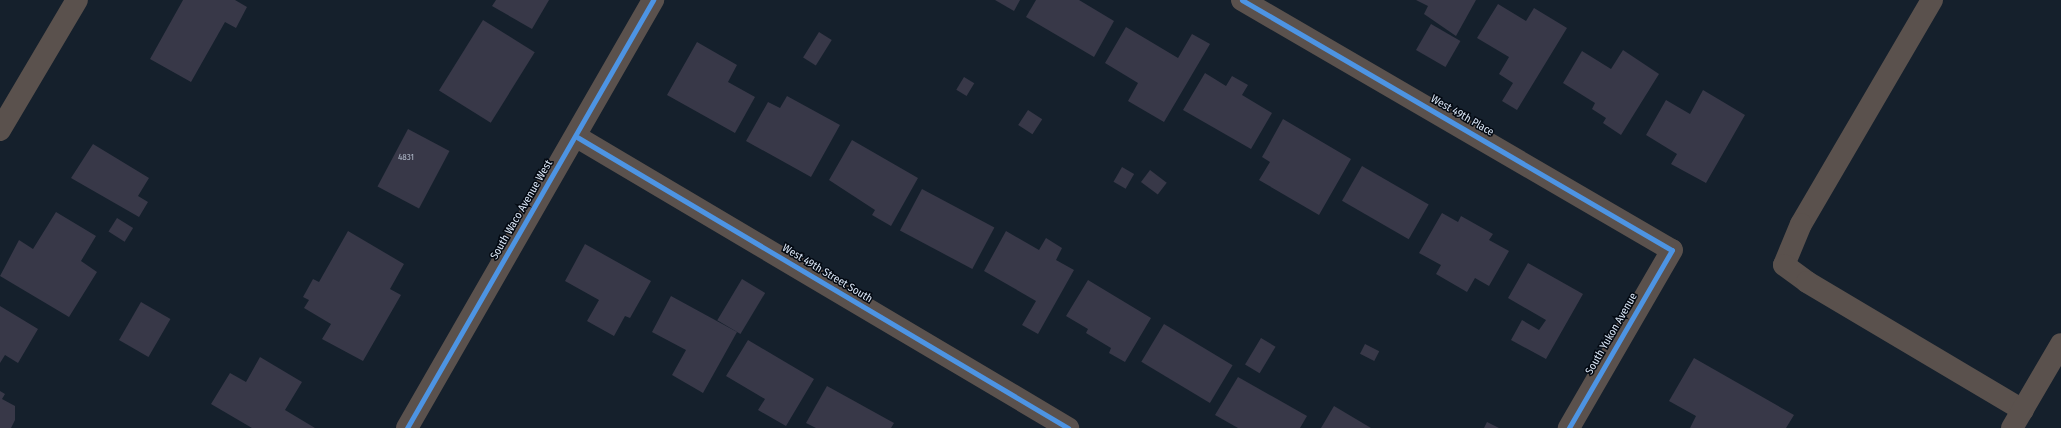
<!DOCTYPE html>
<html>
<head>
<meta charset="utf-8">
<style>
  body { margin:0 }
  #map { position:relative; width:2061px; height:428px; overflow:hidden; background:#15202c; font-family:"Fira Sans Condensed",sans-serif }
  div>[style] { position:absolute }
  .building>* { inset:0; background:#383848; transform-origin:0 0 }
  .minor>* { height:22px; margin:-11px; padding:0 11px; transform-origin:11px; border-radius:11px; background:#5a514d }
  .cycleway>* { height:5px; margin:-2.5px; padding:0 2.5px; transform-origin:2.5px; border-radius:2.5px; background:#4d94e3 }
  span { translate:-50% -50%; white-space:nowrap; text-align:center; line-height:1.15; -webkit-text-stroke:3px #030912; paint-order:stroke }
  .number-label { font-size:9px; color:#b1baca }
  .number-label span { -webkit-text-stroke-width:0 }
  .street-label { font-size:11px; color:#d9e5f5 }
</style>
</head>
<body>
<div id="map">
  <div class="building">
    <i style="clip-path:polygon(183px 0,235px 0,247px 7px,236px 28px,225px 22px,191px 82px,150px 59px)"></i>
    <i style="clip-path:polygon(496px 0,549px 0,532px 29px,492px 6px)"></i>
    <i style="clip-path:polygon(995px 0,1020px 0,1014px 11px)"></i>
    <i style="clip-path:polygon(1036px 0,1079px 0,1114px 21px,1094px 57px,1026px 17px)"></i>
    <i style="clip-path:polygon(1416px 0,1476px 0,1456px 36px,1424px 14px,1428px 6px)"></i>
    <i style="clip-path:polygon(1498px 4px,1526px 21px,1534px 8px,1567px 28px,1517px 110px,1502px 101px,1513px 83px,1499px 74px,1509px 57px,1477px 38px)"></i>
    <i style="left:483px;top:20px;width:61px;height:83px;rotate:32deg"></i>
    <i style="left:1431px;top:24px;width:34px;height:30px;rotate:30deg"></i>
    <i style="clip-path:polygon(1126px 27px,1178px 58px,1192px 34px,1210px 44px,1164px 122px,1128px 101px,1138px 83px,1105px 63px)"></i>
    <i style="left:819px;top:32px;width:15px;height:30px;rotate:32deg"></i>
    <i style="clip-path:polygon(697px 42px,737px 65px,728px 82px,755px 97px,735px 133px,667px 95px)"></i>
    <i style="clip-path:polygon(1623px 50px,1659px 74px,1621px 135px,1603px 123px,1606px 118px,1592px 109px,1595px 103px,1563px 83px,1582px 51px,1611px 69px)"></i>
    <i style="clip-path:polygon(1205px 73px,1226px 86px,1232px 76px,1248px 85px,1242px 95px,1272px 113px,1251px 149px,1183px 110px)"></i>
    <i style="left:964px;top:77px;width:12px;height:15px;rotate:31deg"></i>
    <i style="clip-path:polygon(1703px 90px,1745px 115px,1706px 183px,1671px 164px,1677px 154px,1646px 135px,1666px 100px,1690px 114px)"></i>
    <i style="clip-path:polygon(787px 96px,840px 125px,811px 177px,746px 141px,768px 102px,780px 108px)"></i>
    <i style="left:1028px;top:110px;width:17px;height:18px;rotate:33deg"></i>
    <i style="clip-path:polygon(1283px 119px,1351px 159px,1319px 215px,1259px 180px,1270px 162px,1262px 157px)"></i>
    <i style="left:408px;top:129px;width:47px;height:65px;rotate:28deg"></i>
    <i style="clip-path:polygon(852px 140px,918px 178px,891px 226px,872px 215px,875px 210px,829px 180px)"></i>
    <i style="clip-path:polygon(93px 144px,149px 178px,138px 196px,148px 202px,139px 217px,71px 178px)"></i>
    <i style="left:1362px;top:166px;width:77px;height:40px;rotate:30deg"></i>
    <i style="left:1122px;top:167px;width:14px;height:17px;rotate:30deg"></i>
    <i style="left:1150px;top:170px;width:21px;height:15px;rotate:37deg"></i>
    <i style="left:922px;top:189px;width:82px;height:47px;rotate:28deg"></i>
    <i style="clip-path:polygon(56px 212px,96px 236px,81px 261px,97px 272px,69px 317px,0 276px,19px 240px,33px 249px)"></i>
    <i style="clip-path:polygon(1442px 213px,1458px 222px,1461px 216px,1493px 234px,1489px 240px,1509px 251px,1489px 286px,1475px 278px,1467px 292px,1436px 274px,1441px 265px,1419px 253px)"></i>
    <i style="left:117px;top:218px;width:19px;height:16px;rotate:32deg"></i>
    <i style="clip-path:polygon(348px 231px,404px 264px,390px 289px,401px 295px,363px 361px,322px 339px,331px 324px,304px 308px,309px 300px,303px 297px,313px 279px,319px 282px)"></i>
    <i style="clip-path:polygon(1006px 231px,1039px 250px,1046px 238px,1062px 248px,1056px 260px,1074px 270px,1038px 334px,1022px 325px,1036px 301px,984px 271px)"></i>
    <i style="clip-path:polygon(585px 244px,651px 281px,630px 318px,625px 316px,614px 336px,587px 321px,599px 300px,565px 281px)"></i>
    <i style="clip-path:polygon(1528px 263px,1583px 294px,1546px 359px,1511px 340px,1522px 320px,1539px 330px,1546px 320px,1508px 298px)"></i>
    <i style="left:742px;top:279px;width:27px;height:48px;rotate:31deg"></i>
    <i style="clip-path:polygon(1088px 280px,1151px 318px,1125px 362px,1109px 353px,1111px 348px,1086px 333px,1088px 329px,1066px 316px)"></i>
    <i style="clip-path:polygon(671px 296px,737px 332px,703px 393px,672px 375px,686px 350px,652px 332px)"></i>
    <i style="left:141px;top:302px;width:34px;height:44px;rotate:30deg"></i>
    <i style="clip-path:polygon(0 306px,38px 329px,18px 363px,5px 355px,0 363px)"></i>
    <i style="left:1164px;top:324px;width:80px;height:44px;rotate:31deg"></i>
    <i style="left:1261px;top:338px;width:17px;height:31px;rotate:31deg"></i>
    <i style="clip-path:polygon(748px 340px,814px 379px,786px 426px,758px 410px,765px 399px,726px 376px)"></i>
    <i style="left:1365px;top:344px;width:16px;height:11px;rotate:27deg"></i>
    <i style="clip-path:polygon(260px 357px,302px 382px,285px 410px,315px 428px,252px 428px,211px 404px,230px 373px,246px 382px)"></i>
    <i style="clip-path:polygon(1694px 358px,1794px 415px,1786px 428px,1690px 428px,1696px 416px,1669px 401px)"></i>
    <i style="clip-path:polygon(1238px 377px,1307px 416px,1300px 428px,1238px 428px,1215px 415px)"></i>
    <i style="clip-path:polygon(827px 386px,894px 423px,891px 428px,816px 428px,806px 423px)"></i>
    <i style="clip-path:polygon(0 391px,5px 394px,2px 399px,15px 406px,15px 420px,11px 428px,0 428px)"></i>
    <i style="clip-path:polygon(1334px 406px,1371px 428px,1321px 428px)"></i>
    <i style="clip-path:polygon(1487px 422px,1499px 428px,1484px 428px)"></i>
  </div>
  <div class="minor">
    <i style="left:1242px;top:0;width:497px;rotate:30.2deg"></i>
    <i style="left:1672px;top:250px;width:206px;rotate:120.1deg"></i>
    <i style="left:1932px;top:0;width:259px;rotate:120.3deg"></i>
    <i style="left:1801px;top:224px;width:44px;rotate:112.5deg"></i>
    <i style="left:1784px;top:265px;width:29px;rotate:36deg"></i>
    <i style="left:1807px;top:282px;width:251px;rotate:30.7deg"></i>
    <i style="left:0;top:130px;width:151px;rotate:-59.4deg"></i>
    <i style="left:577px;top:137px;width:571px;rotate:30.65deg"></i>
    <i style="left:407px;top:428px;width:494px;rotate:-60.1deg"></i>
    <i style="left:2012px;top:428px;width:97px;rotate:-59.7deg"></i>
  </div>
  <div class="cycleway">
    <i style="left:1242px;top:0;width:497px;rotate:30.2deg"></i>
    <i style="left:1672px;top:250px;width:206px;rotate:120.1deg"></i>
    <i style="left:577px;top:137px;width:571px;rotate:30.65deg"></i>
    <i style="left:407px;top:428px;width:494px;rotate:-60.1deg"></i>
  </div>
  <div class="number-label">
    <span style="left:406px;top:157px">4831</span>
  </div>
  <div class="street-label">
    <span style="left:1462px;top:116px;rotate:30deg">West 49th Place</span>
    <span style="left:522px;top:210px;rotate:-60deg">South Waco Avenue West</span>
    <span style="left:827px;top:274px;rotate:31deg">West 49th Street South</span>
    <span style="left:1612px;top:334px;rotate:-60deg">South Yukon Avenue</span>
  </div>
</div>
</body>
</html>
